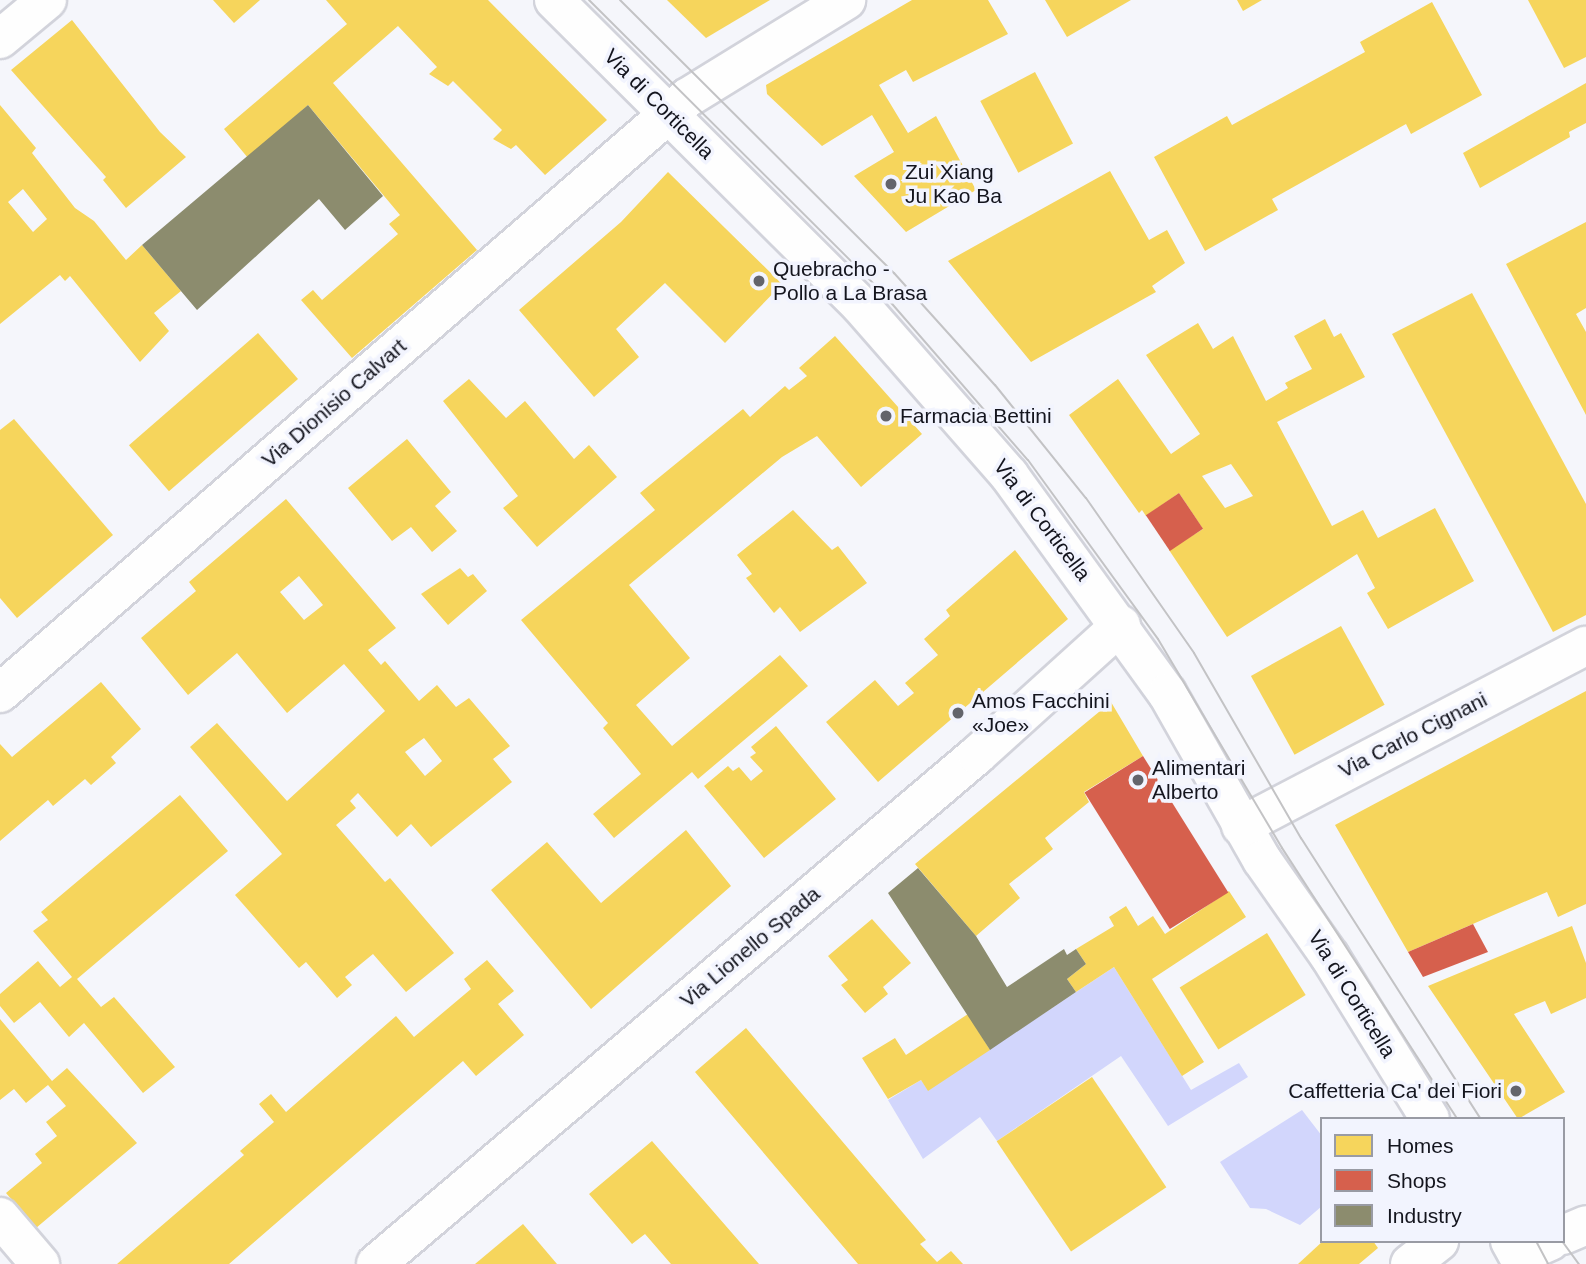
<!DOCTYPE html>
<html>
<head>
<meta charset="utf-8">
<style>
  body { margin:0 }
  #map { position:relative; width:1586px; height:1264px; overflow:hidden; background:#f5f6fb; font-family:Helvetica,sans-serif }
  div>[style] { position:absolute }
  .green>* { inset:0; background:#d2d6fc }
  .homes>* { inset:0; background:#f6d55c; transform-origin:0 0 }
  .shops>* { inset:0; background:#d6604d; transform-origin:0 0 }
  .industry>* { inset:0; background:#8c8c6e }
  .roads { filter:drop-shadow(2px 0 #d2d3db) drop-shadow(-2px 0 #d2d3db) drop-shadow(0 2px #d2d3db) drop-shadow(0 -2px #d2d3db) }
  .minor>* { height:38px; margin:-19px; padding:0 19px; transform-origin:19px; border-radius:19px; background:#fefefe }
  .major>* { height:38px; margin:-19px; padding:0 19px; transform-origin:19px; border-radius:19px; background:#fefefe }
  .tram>* { height:2px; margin:-1px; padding:0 1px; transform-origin:1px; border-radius:1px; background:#c3c3c5 }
  .dots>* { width:19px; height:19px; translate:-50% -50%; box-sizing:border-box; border:4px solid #f2f4fe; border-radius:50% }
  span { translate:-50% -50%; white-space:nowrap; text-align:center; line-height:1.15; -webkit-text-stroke:7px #f2f4fe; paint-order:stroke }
  .street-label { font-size:21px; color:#14151e }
  .poi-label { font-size:21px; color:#14151e }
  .left { translate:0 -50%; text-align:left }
  .right { translate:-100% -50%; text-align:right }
  .legend { position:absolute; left:1320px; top:1117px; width:245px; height:126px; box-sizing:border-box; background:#f2f4fe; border:2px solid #999ba4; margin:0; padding:9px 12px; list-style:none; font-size:21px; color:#14151e }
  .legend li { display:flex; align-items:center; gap:14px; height:35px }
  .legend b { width:35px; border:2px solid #999ba4 }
</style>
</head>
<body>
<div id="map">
  <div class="green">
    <i style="clip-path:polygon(1114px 967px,1191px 1090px,1239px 1063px,1248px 1077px,1168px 1126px,1121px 1056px,997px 1141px,980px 1117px,923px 1159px,888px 1100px,921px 1080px,928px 1090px)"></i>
    <i style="clip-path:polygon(1302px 1110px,1322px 1136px,1322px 1206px,1300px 1225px,1266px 1209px,1250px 1208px,1220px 1162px)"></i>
  </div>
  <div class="homes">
    <i style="clip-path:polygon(213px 0,260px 0,234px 23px)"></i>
    <i style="clip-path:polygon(326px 0,488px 0,607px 120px,545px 175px,516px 145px,511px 149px,493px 139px,502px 130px,453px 81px,448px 86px,429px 74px,437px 67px,398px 26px,333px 83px,477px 250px,352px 358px,301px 300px,313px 290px,322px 300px,398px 234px,389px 224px,400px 215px,308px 105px,248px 158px,224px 129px,347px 24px)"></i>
    <i style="clip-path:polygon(667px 0,770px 0,706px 38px)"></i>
    <i style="clip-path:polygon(912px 0,988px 0,1008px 34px,913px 82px,906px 70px,879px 85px,908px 133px,936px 116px,976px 190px,906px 232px,854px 176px,894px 152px,872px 115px,822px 146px,767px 94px,766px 85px)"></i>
    <i style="clip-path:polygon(1045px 0,1131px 0,1067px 37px)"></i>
    <i style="clip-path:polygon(1237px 0,1262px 0,1243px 11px)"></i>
    <i style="clip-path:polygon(1528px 0,1586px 0,1586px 57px,1564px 68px)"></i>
    <i style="clip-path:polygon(1432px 2px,1482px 95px,1411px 134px,1406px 124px,1272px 199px,1278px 210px,1205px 251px,1154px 157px,1227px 116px,1232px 125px,1365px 52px,1360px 42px)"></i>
    <i style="clip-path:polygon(72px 20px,160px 132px,186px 157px,126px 208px,103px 180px,106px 177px,11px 70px)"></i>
    <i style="left:1035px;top:72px;width:81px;height:62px;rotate:62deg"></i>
    <i style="clip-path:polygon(1586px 83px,1586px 123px,1569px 132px,1570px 137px,1480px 188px,1463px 153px)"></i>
    <i style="clip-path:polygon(evenodd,0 105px,36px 148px,32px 153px,75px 208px,94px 221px,126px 260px,142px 245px,181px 291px,154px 313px,169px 331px,140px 362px,70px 276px,65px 281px,60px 275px,0 324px,0 105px,23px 189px,47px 219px,33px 232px,8px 202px,23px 189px)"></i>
    <i style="clip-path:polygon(1110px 171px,1149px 240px,1167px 230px,1185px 263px,1152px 286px,1156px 292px,1031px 362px,948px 261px)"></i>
    <i style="clip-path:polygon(668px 172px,782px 284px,725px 343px,665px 283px,616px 329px,639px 357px,594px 397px,519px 310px,621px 222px)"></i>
    <i style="clip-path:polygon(1586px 222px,1586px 308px,1576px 314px,1586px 332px,1586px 415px,1506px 264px)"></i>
    <i style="clip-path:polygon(1472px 293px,1586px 504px,1586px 615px,1553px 632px,1392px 334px)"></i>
    <i style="clip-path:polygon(evenodd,1325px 319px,1334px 337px,1341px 333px,1365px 377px,1277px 422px,1332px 526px,1363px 510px,1378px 538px,1435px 508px,1474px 581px,1388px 629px,1367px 593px,1375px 588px,1357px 554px,1227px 637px,1169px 550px,1203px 529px,1179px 493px,1146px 516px,1142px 510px,1139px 513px,1069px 415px,1118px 379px,1171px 454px,1200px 434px,1146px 355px,1198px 323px,1213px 349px,1233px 336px,1266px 401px,1288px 388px,1285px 383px,1312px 369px,1294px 336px,1325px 319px,1231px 464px,1253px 496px,1225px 508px,1202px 476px,1231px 464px)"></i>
    <i style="left:258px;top:333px;width:61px;height:171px;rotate:49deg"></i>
    <i style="clip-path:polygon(835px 336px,922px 434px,861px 487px,817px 436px,782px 457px,629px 585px,690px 658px,636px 705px,672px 746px,780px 655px,808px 686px,698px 779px,692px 772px,614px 838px,593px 814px,641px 774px,603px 728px,608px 723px,521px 620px,655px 510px,640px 493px,743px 409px,750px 417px,785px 386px,789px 390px,807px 376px,799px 368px)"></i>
    <i style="clip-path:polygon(469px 379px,506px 418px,525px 401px,574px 459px,589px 445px,617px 477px,537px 547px,503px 508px,518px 496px,443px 401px)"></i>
    <i style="clip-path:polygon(14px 419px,113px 535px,17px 618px,0 598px,0 430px)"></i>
    <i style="clip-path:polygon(407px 439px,451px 492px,435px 506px,457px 531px,432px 552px,411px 527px,392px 541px,348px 488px)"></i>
    <i style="clip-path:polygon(evenodd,286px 499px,396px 628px,368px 650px,381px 665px,385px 661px,419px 701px,437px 685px,456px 707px,469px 698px,510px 746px,493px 759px,512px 782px,431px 847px,411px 824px,397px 837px,358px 793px,350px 801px,356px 808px,336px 825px,385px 882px,390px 878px,454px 953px,406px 992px,373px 954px,345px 977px,352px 985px,337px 998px,306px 962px,299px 968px,235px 895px,282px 854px,190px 747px,217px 723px,287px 801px,385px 711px,344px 664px,287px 713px,237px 653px,188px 695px,141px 638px,196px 591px,189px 582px,286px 499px,299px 576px,323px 605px,304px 620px,280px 592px,299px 576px,286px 499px,424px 738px,442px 761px,425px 776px,405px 752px,424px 738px)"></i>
    <i style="clip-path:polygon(793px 510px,832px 550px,838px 546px,867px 583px,800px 632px,780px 607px,774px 613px,746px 578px,752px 574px,737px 555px)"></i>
    <i style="clip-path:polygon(1015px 550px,1068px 619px,878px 782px,826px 722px,875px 680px,898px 706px,914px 693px,905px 683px,938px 655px,924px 639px,950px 616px,946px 610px)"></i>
    <i style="clip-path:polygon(460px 568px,468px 577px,473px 574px,487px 591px,448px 625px,421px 594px)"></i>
    <i style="left:1341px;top:626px;width:90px;height:103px;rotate:61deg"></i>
    <i style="clip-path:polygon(101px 682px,141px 729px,111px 757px,116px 763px,91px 785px,85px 779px,53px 806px,48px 800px,0 841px,0 744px,12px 757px)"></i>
    <i style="clip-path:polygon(1586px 691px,1586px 904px,1558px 917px,1547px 892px,1408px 952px,1335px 825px)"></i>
    <i style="clip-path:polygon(1111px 702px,1143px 756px,1084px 792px,1089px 802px,1045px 838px,1053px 849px,1009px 884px,1020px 898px,976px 936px,915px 864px)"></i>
    <i style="clip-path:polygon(776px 726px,836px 799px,764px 858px,704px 786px,728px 766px,733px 771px,739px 767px,751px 781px,763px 771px,750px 757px,756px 753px,751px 747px)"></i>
    <i style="clip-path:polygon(180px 795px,228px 851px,77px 979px,101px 1007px,114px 997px,175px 1067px,143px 1093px,84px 1023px,69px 1037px,40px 1002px,14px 1023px,0 1006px,0 994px,38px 961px,60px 987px,72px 977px,33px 931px,48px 920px,41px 912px)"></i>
    <i style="clip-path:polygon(686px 830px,731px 886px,591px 1009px,491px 890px,547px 842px,601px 903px)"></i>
    <i style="clip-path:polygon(1229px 891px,1246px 917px,1152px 979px,1204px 1062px,1182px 1076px,1114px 967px,1076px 992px,1067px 979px,1086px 964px,1076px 949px,1114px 926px,1109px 917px,1126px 906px,1138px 926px,1153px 916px,1165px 934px)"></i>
    <i style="clip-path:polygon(872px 919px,911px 963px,883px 987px,888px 994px,865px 1013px,841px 985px,848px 980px,828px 956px)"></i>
    <i style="clip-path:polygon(1572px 926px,1586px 963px,1586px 998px,1551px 1014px,1545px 1001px,1514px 1014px,1565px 1092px,1518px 1119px,1428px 986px)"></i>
    <i style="left:1267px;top:933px;width:73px;height:103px;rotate:58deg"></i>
    <i style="clip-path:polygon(487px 960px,514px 991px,498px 1004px,524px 1035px,476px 1076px,463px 1061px,229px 1264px,117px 1264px,244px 1155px,240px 1151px,274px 1122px,259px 1104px,271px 1094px,286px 1112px,396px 1016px,414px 1037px,471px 989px,464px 979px)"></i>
    <i style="clip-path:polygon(968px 1014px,990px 1050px,928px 1091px,921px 1080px,888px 1099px,862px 1058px,895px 1038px,906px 1055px)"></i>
    <i style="clip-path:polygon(0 1019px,52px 1081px,67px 1068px,137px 1143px,36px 1228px,6px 1193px,42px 1163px,35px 1154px,57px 1136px,46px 1122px,66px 1106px,48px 1085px,26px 1103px,14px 1089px,0 1100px)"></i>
    <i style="clip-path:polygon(746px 1028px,926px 1240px,920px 1244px,937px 1262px,951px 1251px,963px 1264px,858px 1264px,695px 1072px)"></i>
    <i style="left:1092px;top:1077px;width:133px;height:115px;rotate:56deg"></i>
    <i style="clip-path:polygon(652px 1141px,759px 1264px,671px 1264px,645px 1234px,632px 1244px,589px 1194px)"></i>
    <i style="clip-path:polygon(523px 1224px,557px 1264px,475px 1264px)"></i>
    <i style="clip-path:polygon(1323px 1241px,1373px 1241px,1378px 1248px,1359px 1264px,1298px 1264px)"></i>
  </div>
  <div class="shops">
    <i style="left:1179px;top:493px;width:43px;height:40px;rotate:56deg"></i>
    <i style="left:1143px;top:756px;width:161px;height:69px;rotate:58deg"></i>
    <i style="clip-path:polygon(1473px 924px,1488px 952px,1423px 977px,1408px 952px)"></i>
  </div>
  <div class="industry">
    <i style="clip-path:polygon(308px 105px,383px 196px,345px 230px,319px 199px,197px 310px,142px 245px)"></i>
    <i style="clip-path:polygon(918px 868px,976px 936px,1007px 987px,1064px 949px,1067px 955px,1076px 949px,1086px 964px,1067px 979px,1076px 992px,990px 1050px,888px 893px)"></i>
  </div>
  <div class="roads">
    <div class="minor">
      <i style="left:0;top:39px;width:61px;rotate:-39.7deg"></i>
      <i style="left:0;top:693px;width:909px;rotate:-40.9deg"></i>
      <i style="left:687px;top:98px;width:187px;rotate:-31.6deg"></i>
      <i style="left:1241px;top:826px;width:389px;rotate:-27.6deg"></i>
      <i style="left:0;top:1217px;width:62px;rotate:49.6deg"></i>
      <i style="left:1563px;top:1235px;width:25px;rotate:-23deg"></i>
      <i style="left:1519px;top:1255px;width:34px;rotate:-24deg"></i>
      <i style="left:376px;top:1264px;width:788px;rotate:-40.26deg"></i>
      <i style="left:977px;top:755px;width:194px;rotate:-42.1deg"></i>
      <i style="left:1410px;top:1264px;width:37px;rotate:-38deg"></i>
    </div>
    <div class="major">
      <i style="left:554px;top:0;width:433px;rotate:44.9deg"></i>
      <i style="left:861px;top:306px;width:225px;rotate:48.8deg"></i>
      <i style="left:1009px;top:475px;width:269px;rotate:54.1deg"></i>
      <i style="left:1167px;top:693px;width:192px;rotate:60.4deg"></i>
      <i style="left:1262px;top:860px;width:118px;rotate:55deg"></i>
      <i style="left:1330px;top:957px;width:190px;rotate:58.3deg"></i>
      <i style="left:1510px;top:1241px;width:26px;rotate:61deg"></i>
    </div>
  </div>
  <div class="tram">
    <i style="left:589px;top:0;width:411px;rotate:44.9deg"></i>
    <i style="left:880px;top:290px;width:225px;rotate:49deg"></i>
    <i style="left:1028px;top:460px;width:221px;rotate:54deg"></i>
    <i style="left:1158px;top:639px;width:243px;rotate:59.3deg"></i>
    <i style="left:1282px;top:848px;width:323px;rotate:57.1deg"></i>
    <i style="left:620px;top:0;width:387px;rotate:44.9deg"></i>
    <i style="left:894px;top:273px;width:151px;rotate:48deg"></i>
    <i style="left:995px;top:385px;width:145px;rotate:51.2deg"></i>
    <i style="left:1086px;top:498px;width:189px;rotate:55.1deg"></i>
    <i style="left:1194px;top:653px;width:214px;rotate:60deg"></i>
    <i style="left:1301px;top:838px;width:334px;rotate:57.4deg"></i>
    <i style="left:1536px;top:1241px;width:26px;rotate:62deg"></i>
    <i style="left:1562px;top:1241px;width:29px;rotate:54deg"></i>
  </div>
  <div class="dots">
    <i style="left:891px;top:184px;background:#63646b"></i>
    <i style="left:759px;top:281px;background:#63646b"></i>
    <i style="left:886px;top:416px;background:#63646b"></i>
    <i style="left:958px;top:713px;background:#63646b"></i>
    <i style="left:1138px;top:780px;background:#63646b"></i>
    <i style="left:1516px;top:1091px;background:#63646b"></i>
  </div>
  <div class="street-label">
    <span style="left:659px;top:104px;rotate:45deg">Via di Corticella</span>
    <span style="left:334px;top:403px;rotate:-41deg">Via Dionisio Calvart</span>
    <span style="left:1042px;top:520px;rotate:53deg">Via di Corticella</span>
    <span style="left:1413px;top:735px;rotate:-27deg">Via Carlo Cignani</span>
    <span style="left:750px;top:947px;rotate:-40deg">Via Lionello Spada</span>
    <span style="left:1352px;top:994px;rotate:58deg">Via di Corticella</span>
  </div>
  <div class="poi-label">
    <span class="left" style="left:905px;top:184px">Zui Xiang<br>Ju Kao Ba</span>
    <span class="left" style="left:773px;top:281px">Quebracho -<br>Pollo a La Brasa</span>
    <span class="left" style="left:900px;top:416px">Farmacia Bettini</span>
    <span class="left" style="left:972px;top:713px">Amos Facchini<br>«Joe»</span>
    <span class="left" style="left:1152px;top:780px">Alimentari<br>Alberto</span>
    <span class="right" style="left:1502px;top:1091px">Caffetteria Ca' dei Fiori</span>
  </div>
  <ul class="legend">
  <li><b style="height:19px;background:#f6d55c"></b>Homes</li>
  <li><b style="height:19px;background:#d6604d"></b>Shops</li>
  <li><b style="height:19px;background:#8c8c6e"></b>Industry</li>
  </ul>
</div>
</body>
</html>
